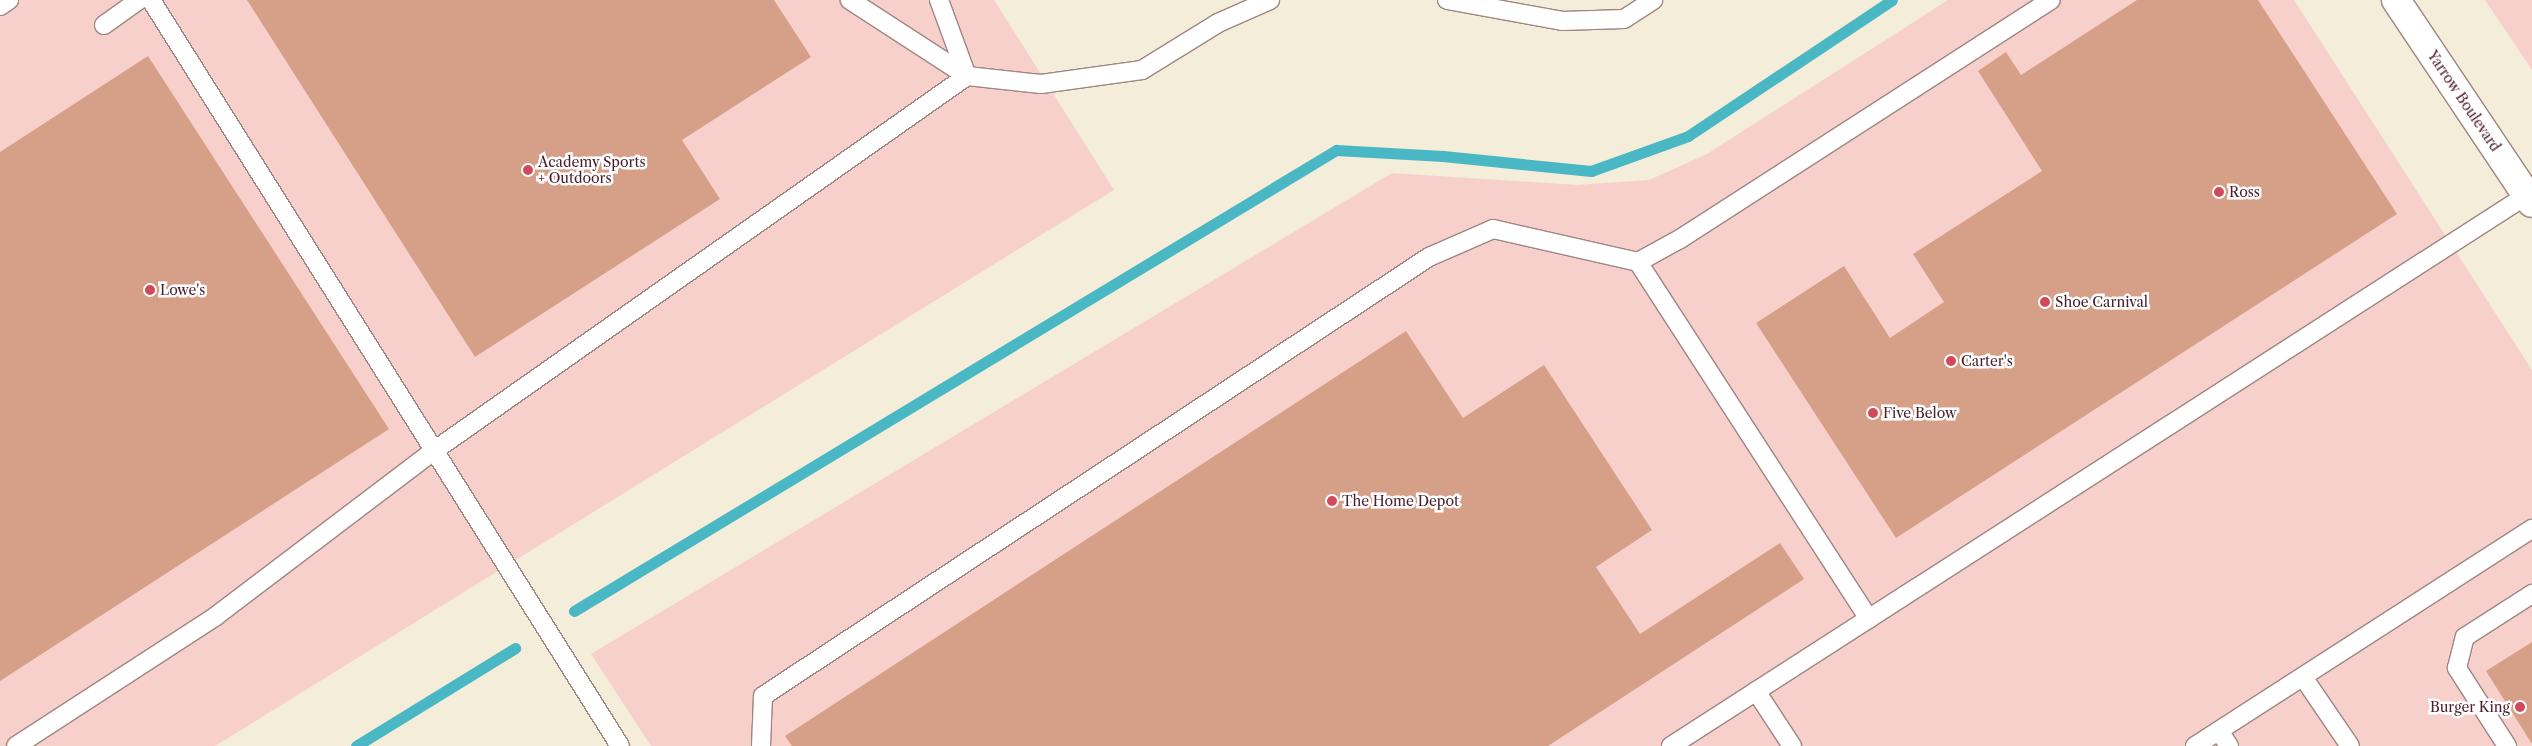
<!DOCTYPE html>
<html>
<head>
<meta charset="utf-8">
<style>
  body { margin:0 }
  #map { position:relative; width:2532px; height:746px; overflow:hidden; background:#f3edd9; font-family:"Libre Caslon Text",serif }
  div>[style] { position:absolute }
  .built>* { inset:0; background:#f7d0cb }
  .stream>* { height:11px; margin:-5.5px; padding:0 5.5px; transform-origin:5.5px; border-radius:5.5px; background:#49b7c4 }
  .building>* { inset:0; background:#d6a088 }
  .roads { filter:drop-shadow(1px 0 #9e8682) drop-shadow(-1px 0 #9e8682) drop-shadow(0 1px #9e8682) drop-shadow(0 -1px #9e8682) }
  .service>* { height:18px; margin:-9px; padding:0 9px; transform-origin:9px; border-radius:9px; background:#fff }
  .tertiary>* { height:28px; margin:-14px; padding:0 14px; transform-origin:14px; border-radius:14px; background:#fff }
  .dots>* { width:14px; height:14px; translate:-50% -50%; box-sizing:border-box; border:2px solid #fff; border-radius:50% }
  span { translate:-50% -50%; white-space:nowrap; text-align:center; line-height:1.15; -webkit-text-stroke:5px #fff; paint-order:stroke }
  .street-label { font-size:14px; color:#4a1f2b }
  .poi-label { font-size:14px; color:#4a1f2b }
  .left { translate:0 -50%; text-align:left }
  .right { translate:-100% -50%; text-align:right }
</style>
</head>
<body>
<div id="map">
  <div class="built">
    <i style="clip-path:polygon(0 0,994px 0,1114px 190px,215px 746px,0 746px)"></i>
    <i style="clip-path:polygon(1948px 0,2294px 0,2532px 370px,2532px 746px,651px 746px,591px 654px,1392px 173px,1577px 185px,1649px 180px,1707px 154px)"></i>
    <i style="clip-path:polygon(2485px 0,2532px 0,2532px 70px)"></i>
  </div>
  <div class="stream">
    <i style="left:574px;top:611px;width:891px;rotate:-31.17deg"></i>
    <i style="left:1336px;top:150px;width:107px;rotate:3.2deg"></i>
    <i style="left:1443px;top:156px;width:149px;rotate:5.8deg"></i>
    <i style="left:1591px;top:171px;width:103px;rotate:-19.8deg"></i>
    <i style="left:1688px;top:136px;width:245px;rotate:-33.7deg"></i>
    <i style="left:356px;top:746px;width:187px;rotate:-31.6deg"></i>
  </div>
  <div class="building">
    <i style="clip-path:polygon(247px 0,774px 0,811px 57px,682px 140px,720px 199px,475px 357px)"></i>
    <i style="clip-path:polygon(2137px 0,2258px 0,2397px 214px,1896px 538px,1756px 323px,1844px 266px,1890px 338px,1944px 302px,1913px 254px,2042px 171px,1978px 71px,2006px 52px,2021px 75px)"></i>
    <i style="clip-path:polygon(148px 56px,389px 429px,0 681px,0 152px)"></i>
    <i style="clip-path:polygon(1406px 331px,1463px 418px,1544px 365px,1652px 530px,1596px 567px,1640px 634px,1780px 543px,1804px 579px,1548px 746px,792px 746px,785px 736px)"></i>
    <i style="clip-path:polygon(2532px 642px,2532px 744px,2486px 671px)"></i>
  </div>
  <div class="roads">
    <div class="service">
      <i style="left:151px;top:0;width:881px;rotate:57.84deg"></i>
      <i style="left:939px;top:0;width:81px;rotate:69.8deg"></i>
      <i style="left:967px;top:76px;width:74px;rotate:6.2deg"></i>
      <i style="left:1041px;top:84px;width:102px;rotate:-7.9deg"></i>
      <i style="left:1142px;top:70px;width:89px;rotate:-31.7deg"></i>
      <i style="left:1218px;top:23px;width:57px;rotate:-23.9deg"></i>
      <i style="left:1447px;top:0;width:117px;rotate:10.3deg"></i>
      <i style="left:1562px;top:21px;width:62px;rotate:-1.8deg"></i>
      <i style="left:1624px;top:19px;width:35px;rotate:-33deg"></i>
      <i style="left:0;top:6px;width:11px;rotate:-34deg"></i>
      <i style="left:104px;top:25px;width:43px;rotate:-35.5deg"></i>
      <i style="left:1638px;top:262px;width:425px;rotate:57.1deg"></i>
      <i style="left:2303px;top:677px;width:83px;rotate:55.7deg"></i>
      <i style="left:1756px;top:691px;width:66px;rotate:56.8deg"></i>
      <i style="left:2219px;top:731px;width:18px;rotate:56deg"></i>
      <i style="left:16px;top:746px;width:239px;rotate:-33deg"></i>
      <i style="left:216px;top:616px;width:275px;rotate:-37.2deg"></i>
      <i style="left:435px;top:450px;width:650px;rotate:-35.11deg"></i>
      <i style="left:967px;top:76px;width:140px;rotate:-147deg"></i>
      <i style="left:761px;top:746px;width:50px;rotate:-87.7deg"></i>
      <i style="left:763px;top:696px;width:798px;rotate:-33.39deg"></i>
      <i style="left:1429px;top:257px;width:70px;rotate:-23.6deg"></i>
      <i style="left:1493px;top:229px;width:149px;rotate:12.8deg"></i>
      <i style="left:1638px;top:262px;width:48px;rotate:-28.7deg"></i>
      <i style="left:1680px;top:239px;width:441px;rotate:-32.8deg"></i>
      <i style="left:1671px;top:746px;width:1018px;rotate:-32.77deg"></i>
      <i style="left:2195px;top:746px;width:401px;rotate:-32.8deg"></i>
      <i style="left:2507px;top:746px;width:93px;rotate:-122.7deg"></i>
      <i style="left:2457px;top:668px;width:32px;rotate:-76deg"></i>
      <i style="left:2465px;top:637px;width:80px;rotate:-32.7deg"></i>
    </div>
    <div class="tertiary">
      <i style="left:2396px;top:0;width:244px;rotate:56.2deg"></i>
    </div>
  </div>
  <div class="dots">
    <i style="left:528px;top:170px;background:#d1495b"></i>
    <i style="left:2219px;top:192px;background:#d1495b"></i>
    <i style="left:150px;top:290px;background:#d1495b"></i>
    <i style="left:2045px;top:302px;background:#d1495b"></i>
    <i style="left:1951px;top:361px;background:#d1495b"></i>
    <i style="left:1873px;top:413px;background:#d1495b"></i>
    <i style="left:1332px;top:501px;background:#d1495b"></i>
    <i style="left:2520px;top:707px;background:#d1495b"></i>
  </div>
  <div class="street-label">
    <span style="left:2464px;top:101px;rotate:56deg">Yarrow Boulevard</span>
  </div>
  <div class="poi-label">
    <span class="left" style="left:538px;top:170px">Academy Sports<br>+ Outdoors</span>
    <span class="left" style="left:2229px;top:192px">Ross</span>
    <span class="left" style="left:160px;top:290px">Lowe's</span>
    <span class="left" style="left:2055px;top:302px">Shoe Carnival</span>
    <span class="left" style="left:1961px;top:361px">Carter's</span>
    <span class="left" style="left:1883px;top:413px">Five Below</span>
    <span class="left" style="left:1342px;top:501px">The Home Depot</span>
    <span class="right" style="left:2510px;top:707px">Burger King</span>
  </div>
</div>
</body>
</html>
